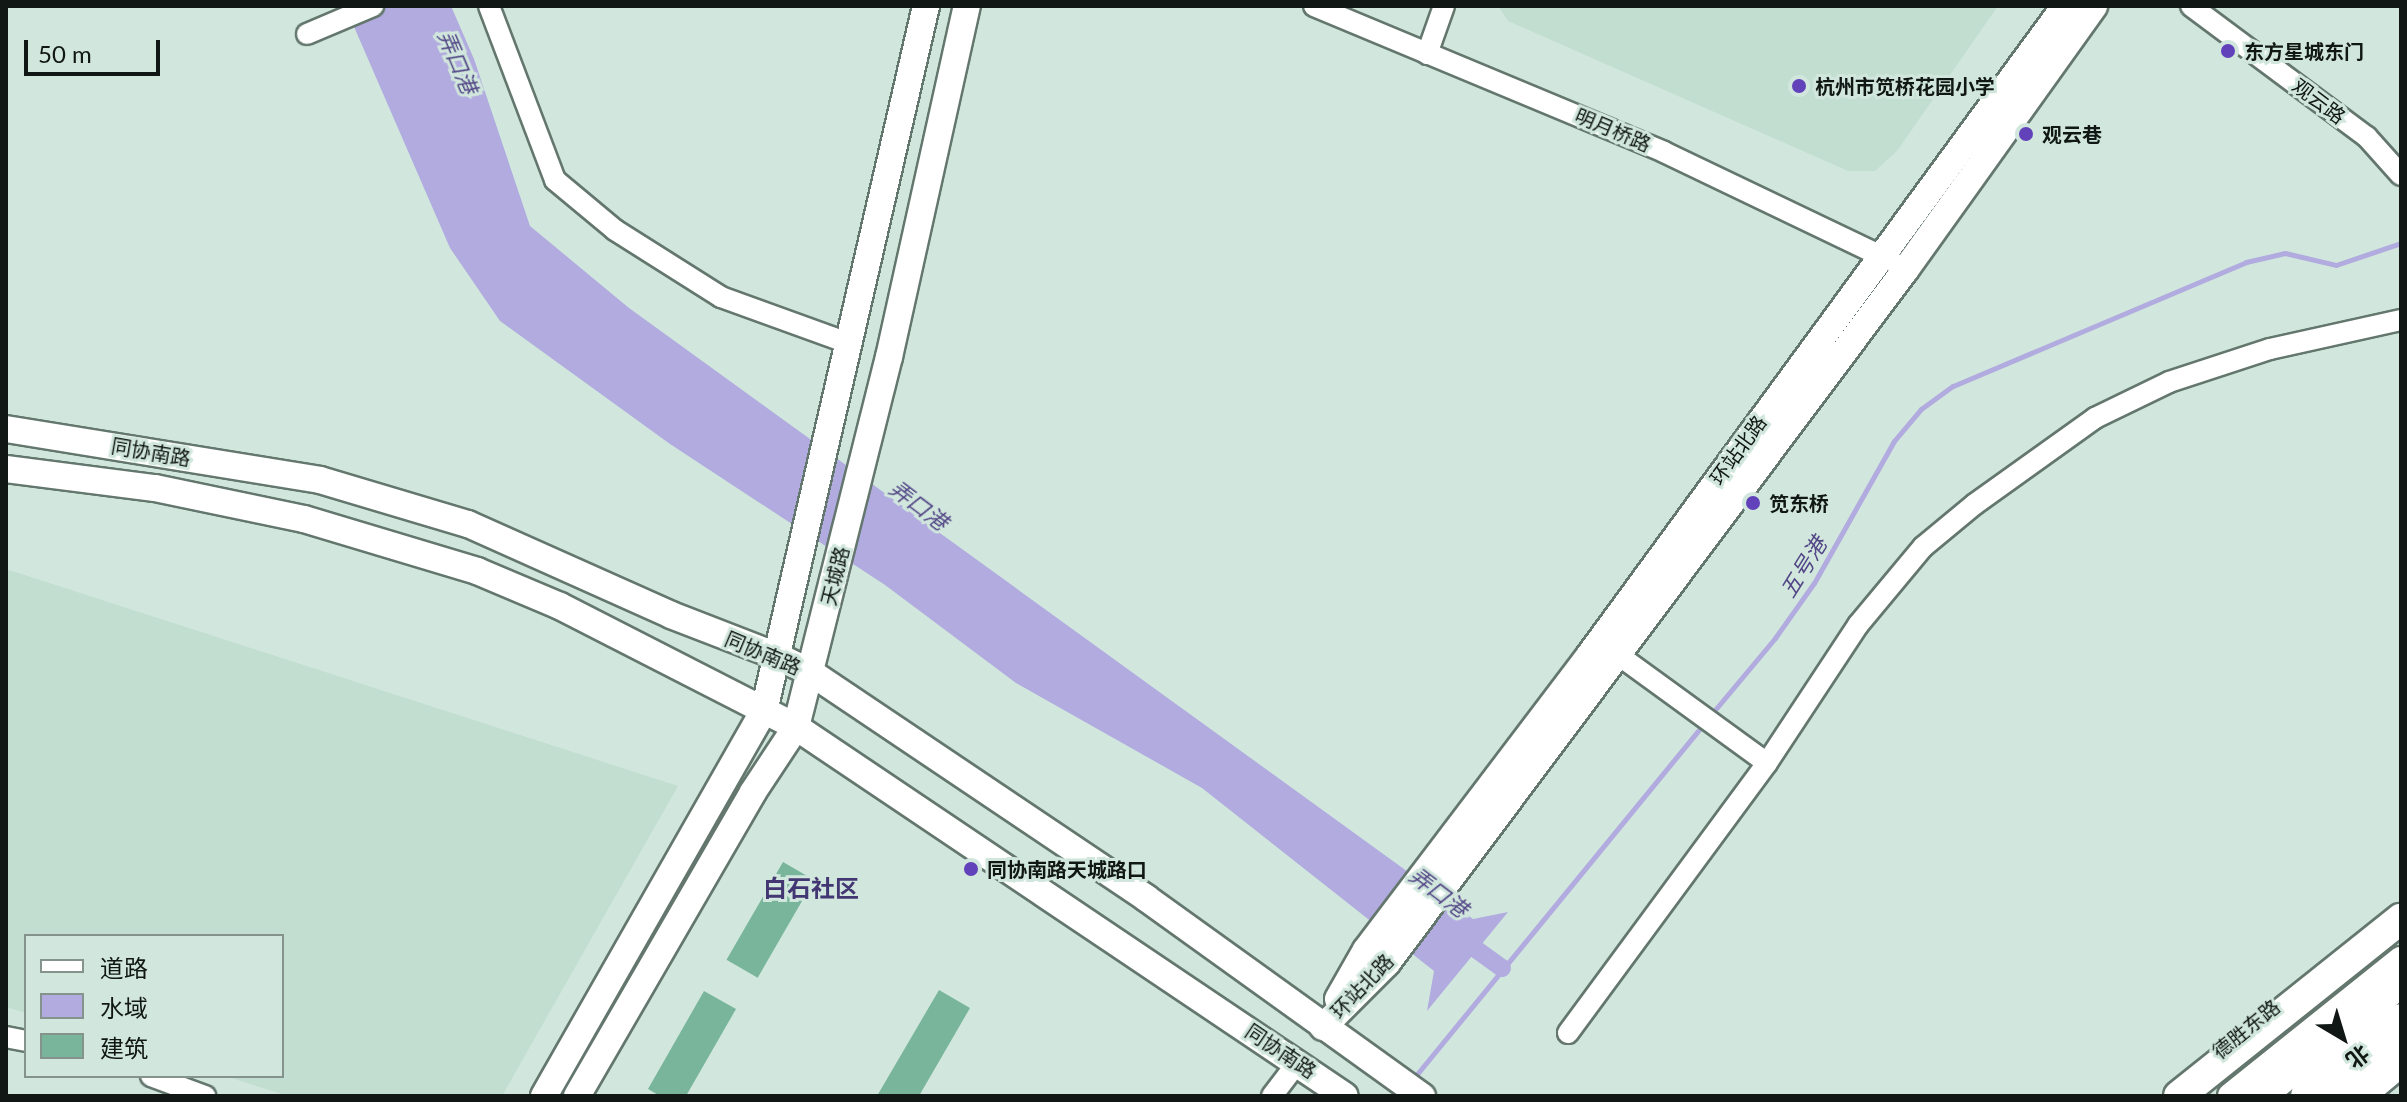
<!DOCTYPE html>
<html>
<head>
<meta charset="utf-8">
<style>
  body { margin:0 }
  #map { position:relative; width:2407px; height:1102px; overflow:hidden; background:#d1e7dd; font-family:Lato,"Noto Sans SC",sans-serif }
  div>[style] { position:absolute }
  .built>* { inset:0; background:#c1ded0 }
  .water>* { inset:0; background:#b1abdf }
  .stream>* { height:5px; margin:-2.5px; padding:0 2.5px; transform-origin:2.5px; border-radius:2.5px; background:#b1abdf }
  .canal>* { height:18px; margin:-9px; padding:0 9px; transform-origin:9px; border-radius:9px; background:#b1abdf }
  .building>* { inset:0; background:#78b59b; transform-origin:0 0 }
  .roads { filter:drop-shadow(2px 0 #64776e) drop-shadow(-2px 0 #64776e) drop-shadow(0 2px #64776e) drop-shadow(0 -2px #64776e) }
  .minor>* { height:20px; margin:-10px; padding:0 10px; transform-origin:10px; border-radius:10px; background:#fff }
  .major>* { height:26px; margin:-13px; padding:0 13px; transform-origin:13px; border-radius:13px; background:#fff }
  .highway>* { height:30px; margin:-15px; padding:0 15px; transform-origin:15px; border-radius:15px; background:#fff }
  .dots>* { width:22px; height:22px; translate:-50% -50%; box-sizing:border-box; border:4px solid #d1e7dd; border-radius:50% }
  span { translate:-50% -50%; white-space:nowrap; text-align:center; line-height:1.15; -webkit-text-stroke:6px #d1e7dd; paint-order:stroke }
  .poi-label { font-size:20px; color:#101714; font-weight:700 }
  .left { translate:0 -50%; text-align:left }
  .street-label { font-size:20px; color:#101714 }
  .water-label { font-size:22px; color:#524686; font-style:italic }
  .quarter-label { font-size:24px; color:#433773; font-weight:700 }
  .frame { position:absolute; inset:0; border:8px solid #101714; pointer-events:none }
  .legend { position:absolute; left:24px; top:934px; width:260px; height:144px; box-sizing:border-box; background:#d1e7dd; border:2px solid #84948d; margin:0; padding:10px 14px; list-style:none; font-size:24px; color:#101714 }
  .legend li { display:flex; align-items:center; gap:16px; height:40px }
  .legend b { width:40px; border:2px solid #84948d }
  .north { position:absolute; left:2303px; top:998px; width:80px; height:80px; -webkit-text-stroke:6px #d1e7dd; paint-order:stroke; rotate:142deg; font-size:22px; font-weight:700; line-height:32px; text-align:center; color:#101714 }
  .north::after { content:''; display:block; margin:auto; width:28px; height:36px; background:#101714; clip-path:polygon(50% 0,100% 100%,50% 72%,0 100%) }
  .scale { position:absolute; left:24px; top:40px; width:136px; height:36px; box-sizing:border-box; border:4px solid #101714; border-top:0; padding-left:10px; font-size:24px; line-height:28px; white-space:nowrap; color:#101714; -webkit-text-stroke:6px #d1e7dd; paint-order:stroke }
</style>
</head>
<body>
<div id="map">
  <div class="built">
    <i style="clip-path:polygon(1498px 6px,1998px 6px,1897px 151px,1875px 171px,1848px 171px,1508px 21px)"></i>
    <i style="clip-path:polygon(6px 569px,678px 786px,502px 1096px,288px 1096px,225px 1076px,282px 1076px,282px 936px,26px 936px,26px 1013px,6px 1007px)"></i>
  </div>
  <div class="water">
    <i style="clip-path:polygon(345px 6px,451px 6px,474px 59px,530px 226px,629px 308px,1473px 919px,1508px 912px,1427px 1011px,1434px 971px,1202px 788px,1016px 683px,885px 585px,670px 444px,500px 321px,450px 248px)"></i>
  </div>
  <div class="stream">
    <i style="left:1709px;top:717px;width:103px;rotate:-50.1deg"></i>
    <i style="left:1775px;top:638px;width:67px;rotate:-54.7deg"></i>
    <i style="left:1814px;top:583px;width:163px;rotate:-60.6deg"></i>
    <i style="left:1894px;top:441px;width:42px;rotate:-49.8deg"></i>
    <i style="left:1921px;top:409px;width:39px;rotate:-36deg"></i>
    <i style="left:1953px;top:386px;width:318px;rotate:-22.9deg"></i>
    <i style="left:2246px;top:262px;width:40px;rotate:-13deg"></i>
    <i style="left:2285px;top:253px;width:52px;rotate:13.2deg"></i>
    <i style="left:2336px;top:265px;width:69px;rotate:-18.7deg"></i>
    <i style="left:1413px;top:1079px;width:458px;rotate:-50.7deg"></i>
  </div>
  <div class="canal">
    <i style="left:1459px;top:937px;width:53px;rotate:35.8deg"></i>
  </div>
  <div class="building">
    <i style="left:783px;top:862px;width:36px;height:113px;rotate:30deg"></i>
    <i style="clip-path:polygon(939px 990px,970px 1008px,919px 1096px,877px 1096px)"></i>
    <i style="clip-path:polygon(704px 991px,736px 1009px,686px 1096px,660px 1096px,648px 1089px)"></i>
  </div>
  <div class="roads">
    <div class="minor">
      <i style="left:489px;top:6px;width:186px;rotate:69.2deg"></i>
      <i style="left:555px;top:180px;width:78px;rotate:39.8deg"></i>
      <i style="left:615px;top:230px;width:125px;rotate:32.3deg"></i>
      <i style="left:721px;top:297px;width:138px;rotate:19.9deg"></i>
      <i style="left:1314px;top:6px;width:379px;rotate:22.6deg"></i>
      <i style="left:1664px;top:152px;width:253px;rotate:25.6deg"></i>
      <i style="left:2191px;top:6px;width:219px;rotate:36.7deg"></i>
      <i style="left:2367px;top:137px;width:51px;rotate:48.2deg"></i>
      <i style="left:307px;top:34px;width:72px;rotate:-23deg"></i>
      <i style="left:1427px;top:54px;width:51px;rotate:-70.5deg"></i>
      <i style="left:1606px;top:646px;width:199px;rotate:36deg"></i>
      <i style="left:1568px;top:1033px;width:335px;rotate:-53.6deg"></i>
      <i style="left:1767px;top:763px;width:165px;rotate:-56.6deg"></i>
      <i style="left:1858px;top:625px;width:102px;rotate:-50.2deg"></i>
      <i style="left:1923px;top:547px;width:67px;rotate:-39.6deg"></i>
      <i style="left:1975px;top:504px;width:148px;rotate:-35.6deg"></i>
      <i style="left:2095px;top:418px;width:82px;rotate:-25.9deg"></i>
      <i style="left:2169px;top:382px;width:106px;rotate:-18.1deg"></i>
      <i style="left:2270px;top:349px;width:134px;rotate:-12.5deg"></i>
      <i style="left:6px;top:1037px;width:20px;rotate:11deg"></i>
      <i style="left:151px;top:1076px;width:58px;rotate:20.3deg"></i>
      <i style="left:1272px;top:1096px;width:43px;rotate:-52.6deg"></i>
    </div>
    <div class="major">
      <i style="left:6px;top:429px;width:318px;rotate:9.2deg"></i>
      <i style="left:320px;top:480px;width:154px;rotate:16.6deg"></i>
      <i style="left:468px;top:524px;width:222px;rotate:24.1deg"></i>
      <i style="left:671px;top:615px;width:114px;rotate:21.1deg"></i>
      <i style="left:777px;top:656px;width:37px;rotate:26deg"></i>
      <i style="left:810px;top:672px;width:405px;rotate:33.9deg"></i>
      <i style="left:1146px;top:898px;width:340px;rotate:35.7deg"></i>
      <i style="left:6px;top:469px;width:150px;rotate:7.3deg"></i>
      <i style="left:155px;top:488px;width:152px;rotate:11.8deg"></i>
      <i style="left:304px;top:519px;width:181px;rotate:16.7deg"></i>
      <i style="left:477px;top:571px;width:90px;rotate:22.9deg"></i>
      <i style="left:560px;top:606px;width:265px;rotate:27.1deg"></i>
      <i style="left:796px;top:727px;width:661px;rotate:33.91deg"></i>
      <i style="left:1338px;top:999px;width:56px;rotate:-60.3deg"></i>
      <i style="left:1366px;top:950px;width:369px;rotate:-52.8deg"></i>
      <i style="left:1589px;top:656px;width:806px;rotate:-53.78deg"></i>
      <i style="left:1323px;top:1027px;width:91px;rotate:-45deg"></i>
      <i style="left:1387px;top:963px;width:867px;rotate:-53.21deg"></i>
      <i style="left:1906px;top:269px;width:323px;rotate:-54.4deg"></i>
      <i style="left:544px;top:1096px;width:443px;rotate:-60.3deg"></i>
      <i style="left:764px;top:711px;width:723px;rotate:-77.06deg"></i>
      <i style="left:577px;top:1096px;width:351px;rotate:-59.9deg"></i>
      <i style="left:753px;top:792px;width:78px;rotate:-56.5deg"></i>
      <i style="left:796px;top:727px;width:382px;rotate:-75.9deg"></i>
      <i style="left:889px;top:357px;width:360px;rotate:-77.5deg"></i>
      <i style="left:2231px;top:1096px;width:218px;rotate:-38.7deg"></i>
      <i style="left:2332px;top:1096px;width:89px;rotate:-39.6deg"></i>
    </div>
    <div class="highway">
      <i style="left:2179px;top:1096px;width:284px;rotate:-38.6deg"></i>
      <i style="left:2260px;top:1096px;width:181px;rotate:-39deg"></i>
      <i style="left:2306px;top:1096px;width:122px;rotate:-39deg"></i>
      <i style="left:2359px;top:1096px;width:55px;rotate:-39.8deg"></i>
    </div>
  </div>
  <div class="dots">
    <i style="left:2228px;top:51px;background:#6142ba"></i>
    <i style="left:1799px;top:86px;background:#6142ba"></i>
    <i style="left:2026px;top:134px;background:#6142ba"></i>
    <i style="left:1753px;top:503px;background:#6142ba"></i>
    <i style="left:971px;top:869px;background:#6142ba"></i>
  </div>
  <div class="poi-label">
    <span class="left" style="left:2244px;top:51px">东方星城东门</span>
    <span class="left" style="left:1815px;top:86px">杭州市笕桥花园小学</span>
    <span class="left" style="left:2042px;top:134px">观云巷</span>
    <span class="left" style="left:1769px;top:503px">笕东桥</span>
    <span class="left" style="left:987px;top:869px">同协南路天城路口</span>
  </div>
  <div class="street-label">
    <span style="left:2319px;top:101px;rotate:37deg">观云路</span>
    <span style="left:1613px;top:130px;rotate:23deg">明月桥路</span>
    <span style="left:1738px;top:450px;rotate:-54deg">环站北路</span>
    <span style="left:151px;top:452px;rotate:10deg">同协南路</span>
    <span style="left:835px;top:576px;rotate:-76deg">天城路</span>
    <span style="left:763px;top:653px;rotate:23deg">同协南路</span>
    <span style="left:1362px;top:986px;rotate:-46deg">环站北路</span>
    <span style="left:2246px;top:1029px;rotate:-39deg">德胜东路</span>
    <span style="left:1281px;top:1051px;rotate:34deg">同协南路</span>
  </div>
  <div class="water-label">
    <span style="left:458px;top:62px;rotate:67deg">弄口港</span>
    <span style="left:919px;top:505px;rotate:37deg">弄口港</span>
    <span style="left:1803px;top:567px;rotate:-58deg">五号港</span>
    <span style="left:1439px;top:892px;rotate:37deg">弄口港</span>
  </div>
  <div class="quarter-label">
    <span style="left:811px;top:888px">白石社区</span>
  </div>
  <div class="frame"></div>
  <ul class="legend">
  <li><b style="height:10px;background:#fff"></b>道路</li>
  <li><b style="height:22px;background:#b1abdf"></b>水域</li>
  <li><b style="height:22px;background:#78b59b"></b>建筑</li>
  </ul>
  <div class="north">北</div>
  <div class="scale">50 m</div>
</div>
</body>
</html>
